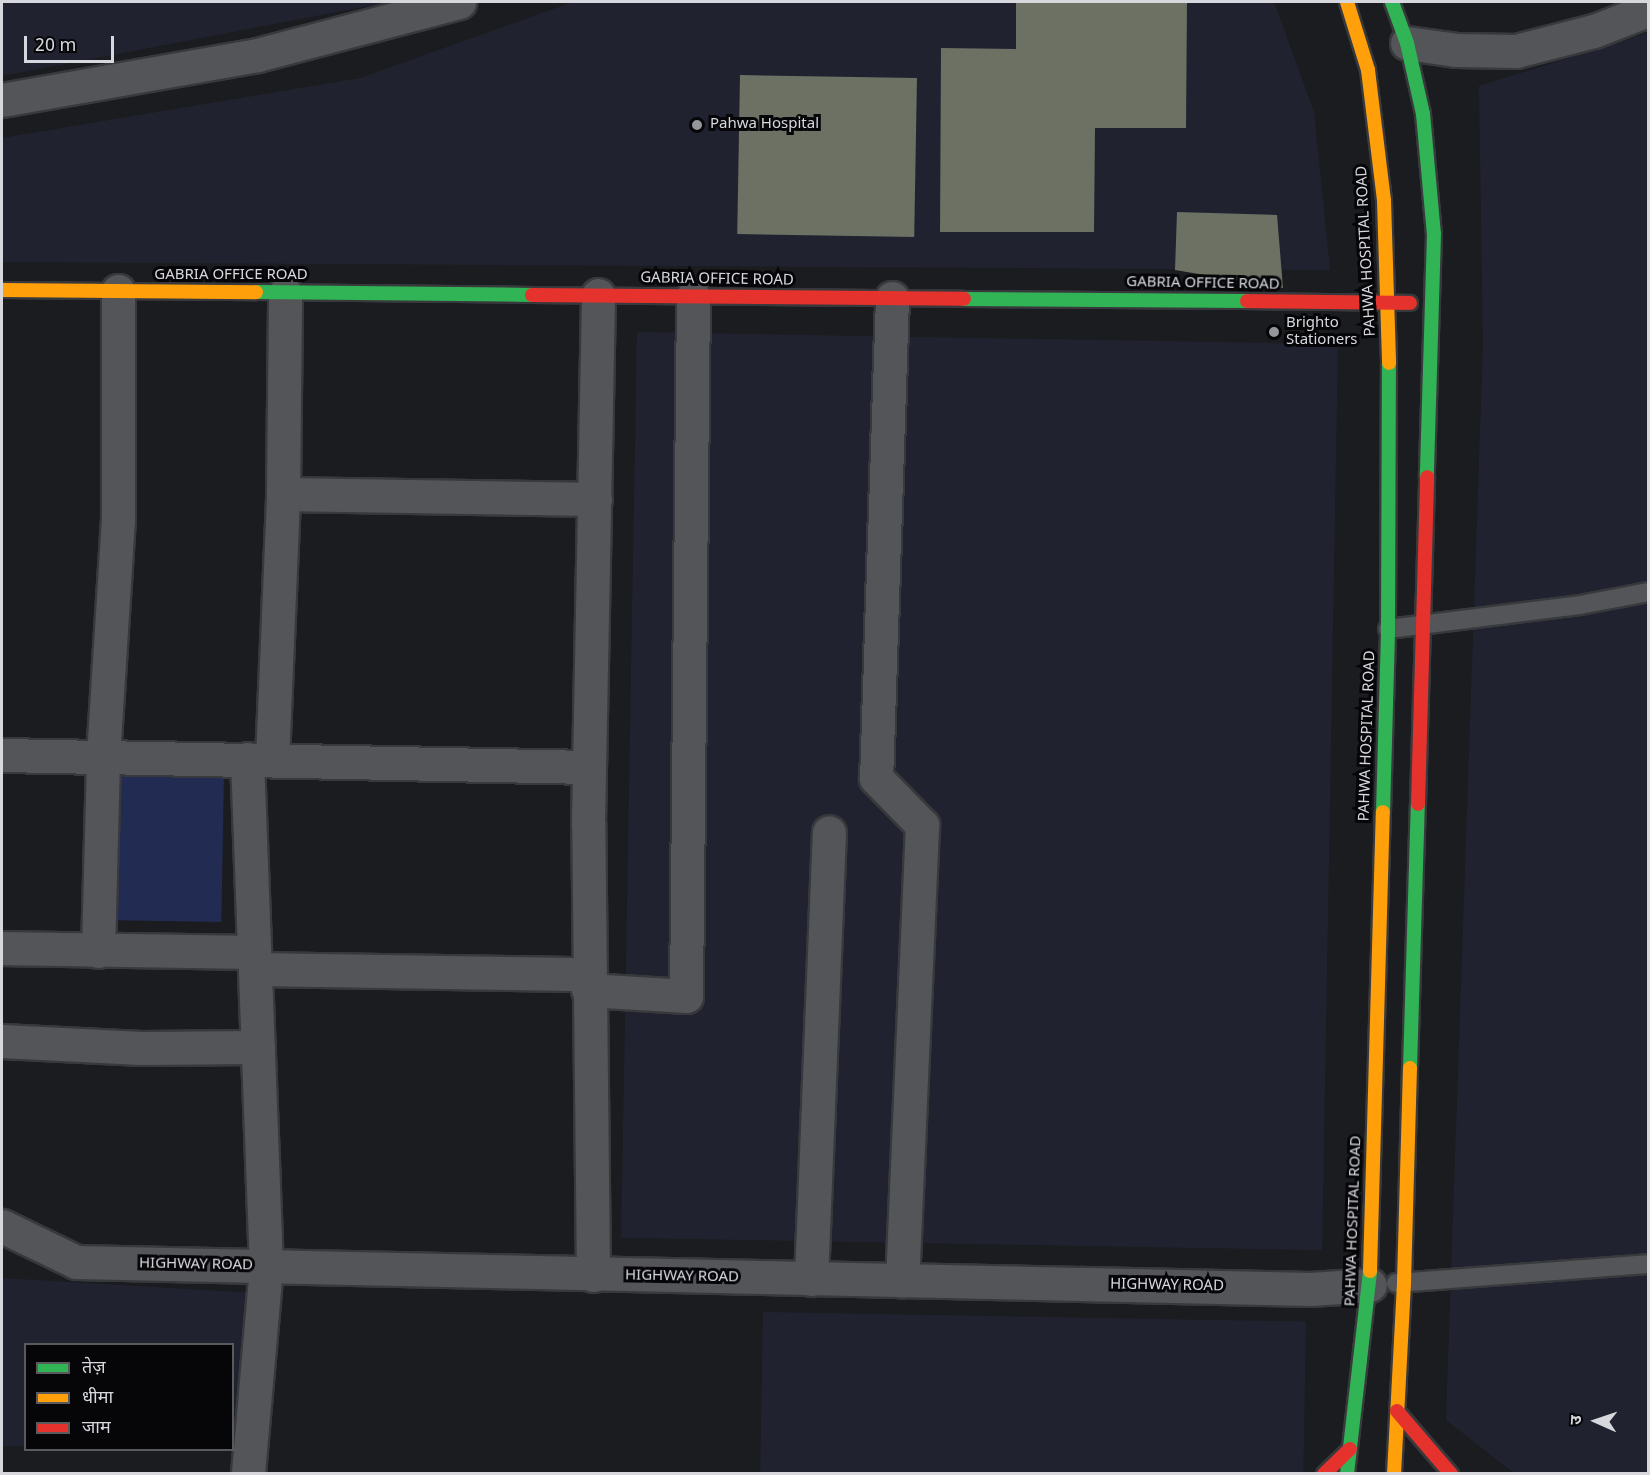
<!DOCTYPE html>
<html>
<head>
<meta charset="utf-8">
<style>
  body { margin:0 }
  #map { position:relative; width:1650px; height:1475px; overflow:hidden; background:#1b1c20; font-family:Georgia,"Noto Sans Devanagari",serif }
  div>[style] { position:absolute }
  .built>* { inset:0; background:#20232f; transform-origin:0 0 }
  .green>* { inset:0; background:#222b51; transform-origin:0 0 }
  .building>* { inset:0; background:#6c7164; transform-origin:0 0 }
  .roads { filter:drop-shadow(2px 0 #38393c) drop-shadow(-2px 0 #38393c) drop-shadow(0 2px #38393c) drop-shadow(0 -2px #38393c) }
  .lane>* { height:18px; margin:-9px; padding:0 9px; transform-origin:9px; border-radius:9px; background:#545558 }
  .street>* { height:33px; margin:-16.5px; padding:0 16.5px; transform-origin:16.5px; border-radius:16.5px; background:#545558 }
  .fast>* { height:14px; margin:-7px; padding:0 7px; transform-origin:7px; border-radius:7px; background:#30b455 }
  .slow>* { height:14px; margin:-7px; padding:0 7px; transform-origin:7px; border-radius:7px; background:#ff9f0a }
  .jam>* { height:14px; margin:-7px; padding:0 7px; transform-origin:7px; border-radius:7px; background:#e5322d }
  .dots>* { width:16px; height:16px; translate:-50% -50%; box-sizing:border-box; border:3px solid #060609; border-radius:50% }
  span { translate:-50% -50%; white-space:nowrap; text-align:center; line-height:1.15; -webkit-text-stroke:6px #060609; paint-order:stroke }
  .poi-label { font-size:15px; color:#d6d8dd }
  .left { translate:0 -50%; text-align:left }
  .street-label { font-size:15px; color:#d6d8dd }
  .frame { position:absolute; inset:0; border:3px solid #d6d8dd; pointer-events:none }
  .legend { position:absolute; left:24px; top:1343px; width:210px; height:108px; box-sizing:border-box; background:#060609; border:2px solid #595a5e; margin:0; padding:8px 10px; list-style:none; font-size:18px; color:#d6d8dd }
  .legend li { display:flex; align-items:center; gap:12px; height:30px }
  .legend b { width:30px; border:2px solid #595a5e }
  .north { position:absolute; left:1566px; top:1391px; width:60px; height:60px; -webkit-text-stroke:4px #060609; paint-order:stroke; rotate:273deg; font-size:16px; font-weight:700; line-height:24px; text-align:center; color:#d6d8dd }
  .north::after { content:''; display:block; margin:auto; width:21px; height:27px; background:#d6d8dd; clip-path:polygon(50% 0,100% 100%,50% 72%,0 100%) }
  .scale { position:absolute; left:24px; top:36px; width:90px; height:27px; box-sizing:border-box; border:3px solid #d6d8dd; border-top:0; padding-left:8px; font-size:18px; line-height:21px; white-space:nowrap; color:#d6d8dd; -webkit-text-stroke:4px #060609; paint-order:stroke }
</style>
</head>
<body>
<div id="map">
  <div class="built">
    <i style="clip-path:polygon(2px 2px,389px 2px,2px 76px)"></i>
    <i style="clip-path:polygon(573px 2px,1274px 2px,1314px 112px,1330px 270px,2px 262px,2px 138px,360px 78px)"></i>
    <i style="clip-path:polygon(1648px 33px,1648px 1473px,1514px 1473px,1446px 1420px,1483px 346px,1479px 86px)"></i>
    <i style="left:637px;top:332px;width:701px;height:906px;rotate:1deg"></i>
    <i style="clip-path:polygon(2px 1278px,254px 1293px,244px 1446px,233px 1446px,232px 1344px,26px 1344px,25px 1446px,2px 1446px)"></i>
    <i style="left:763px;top:1312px;width:543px;height:161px;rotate:1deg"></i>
  </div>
  <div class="green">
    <i style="left:101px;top:770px;width:123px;height:150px;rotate:1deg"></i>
  </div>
  <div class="building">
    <i style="clip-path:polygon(1016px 2px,1187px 2px,1186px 128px,1095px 128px,1094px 232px,940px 232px,941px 48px,1016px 49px)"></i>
    <i style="left:740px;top:75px;width:177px;height:159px;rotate:1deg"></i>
    <i style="clip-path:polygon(1177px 212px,1277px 215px,1283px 288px,1175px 270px)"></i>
  </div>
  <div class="roads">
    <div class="lane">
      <i style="left:1388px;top:629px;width:193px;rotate:-7.1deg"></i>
      <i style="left:1580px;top:605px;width:69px;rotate:-10.8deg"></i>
      <i style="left:1396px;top:1283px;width:253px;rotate:-4.3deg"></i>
    </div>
    <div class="street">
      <i style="left:1407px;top:43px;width:49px;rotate:8.1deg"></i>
      <i style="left:1456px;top:50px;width:60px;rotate:1deg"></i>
      <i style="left:1516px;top:51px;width:81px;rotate:-14.4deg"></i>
      <i style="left:1594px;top:31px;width:58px;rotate:-21.3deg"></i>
      <i style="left:2px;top:100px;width:259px;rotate:-10deg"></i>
      <i style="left:257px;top:55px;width:209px;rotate:-14.7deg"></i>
      <i style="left:892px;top:298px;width:480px;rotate:91.9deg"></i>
      <i style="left:876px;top:778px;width:66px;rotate:45.6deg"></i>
      <i style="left:922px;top:825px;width:456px;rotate:92.5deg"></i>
      <i style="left:283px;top:494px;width:312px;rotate:0.9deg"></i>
      <i style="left:2px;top:755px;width:587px;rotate:1.17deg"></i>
      <i style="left:247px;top:759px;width:508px;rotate:87.86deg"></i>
      <i style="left:266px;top:1267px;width:208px;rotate:95deg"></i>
      <i style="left:272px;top:760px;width:266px;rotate:-87.6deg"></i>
      <i style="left:283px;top:494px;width:201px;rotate:-89.4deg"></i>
      <i style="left:2px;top:948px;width:252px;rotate:0.9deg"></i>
      <i style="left:98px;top:951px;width:194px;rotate:-88.5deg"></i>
      <i style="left:103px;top:757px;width:237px;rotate:-86.4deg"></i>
      <i style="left:118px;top:520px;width:229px;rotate:-90deg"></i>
      <i style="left:255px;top:969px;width:333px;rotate:0.9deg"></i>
      <i style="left:588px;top:990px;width:98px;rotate:3.5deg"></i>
      <i style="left:686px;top:996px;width:700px;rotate:-89.43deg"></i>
      <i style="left:2px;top:1041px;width:139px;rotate:2.9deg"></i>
      <i style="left:141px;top:1048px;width:117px;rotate:-0.5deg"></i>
      <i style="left:2px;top:1226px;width:82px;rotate:25.9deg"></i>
      <i style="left:76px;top:1262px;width:1235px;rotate:1.25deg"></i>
      <i style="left:1311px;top:1289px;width:59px;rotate:-3.9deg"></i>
      <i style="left:593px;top:1275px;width:452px;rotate:-90.6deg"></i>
      <i style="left:588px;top:823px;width:528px;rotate:-88.91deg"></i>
      <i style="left:811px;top:1279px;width:447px;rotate:-87.7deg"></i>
    </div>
    <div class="fast">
      <i style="left:1392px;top:2px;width:44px;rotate:69.9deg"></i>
      <i style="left:1407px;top:43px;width:73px;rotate:77.3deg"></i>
      <i style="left:1423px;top:114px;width:121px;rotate:84.8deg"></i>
      <i style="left:1434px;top:234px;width:243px;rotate:91.7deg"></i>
      <i style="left:256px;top:292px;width:276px;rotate:0.6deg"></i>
      <i style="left:964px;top:299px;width:283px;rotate:0.4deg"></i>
      <i style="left:1383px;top:812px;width:183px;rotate:-88.4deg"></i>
      <i style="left:1388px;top:629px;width:266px;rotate:-89.8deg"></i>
      <i style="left:1410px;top:1068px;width:264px;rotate:-88.3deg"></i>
      <i style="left:1347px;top:1474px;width:204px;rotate:-83.5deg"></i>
    </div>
    <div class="slow">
      <i style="left:1347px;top:2px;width:71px;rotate:72.8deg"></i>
      <i style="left:1368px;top:70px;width:132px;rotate:83deg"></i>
      <i style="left:1384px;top:201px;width:162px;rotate:88.2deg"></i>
      <i style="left:2px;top:290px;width:254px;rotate:0.5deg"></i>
      <i style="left:1370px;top:1271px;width:459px;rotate:-88.4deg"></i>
      <i style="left:1394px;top:1474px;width:192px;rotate:-87deg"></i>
      <i style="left:1404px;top:1282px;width:214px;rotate:-88.4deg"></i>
    </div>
    <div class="jam">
      <i style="left:532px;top:295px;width:432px;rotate:0.5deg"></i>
      <i style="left:1247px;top:301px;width:163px;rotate:0.7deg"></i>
      <i style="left:1418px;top:804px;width:327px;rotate:-88.4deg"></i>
      <i style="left:1397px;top:1411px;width:83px;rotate:49.4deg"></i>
      <i style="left:1324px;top:1474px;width:36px;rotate:-44deg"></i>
    </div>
  </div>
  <div class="dots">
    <i style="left:697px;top:125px;background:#95969b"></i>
    <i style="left:1274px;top:332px;background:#95969b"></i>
  </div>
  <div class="poi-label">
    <span class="left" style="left:710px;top:125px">Pahwa Hospital</span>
    <span class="left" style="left:1286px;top:332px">Brighto<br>Stationers</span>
  </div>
  <div class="street-label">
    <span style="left:1367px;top:251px;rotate:-93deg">PAHWA HOSPITAL ROAD</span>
    <span style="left:231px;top:276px">GABRIA OFFICE ROAD</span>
    <span style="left:717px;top:280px;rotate:1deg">GABRIA OFFICE ROAD</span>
    <span style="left:1203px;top:284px;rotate:1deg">GABRIA OFFICE ROAD</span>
    <span style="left:1368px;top:736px;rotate:-88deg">PAHWA HOSPITAL ROAD</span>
    <span style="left:1354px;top:1221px;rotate:-88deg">PAHWA HOSPITAL ROAD</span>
    <span style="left:196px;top:1265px;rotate:1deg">HIGHWAY ROAD</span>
    <span style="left:682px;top:1277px;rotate:1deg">HIGHWAY ROAD</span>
    <span style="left:1167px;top:1286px;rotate:1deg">HIGHWAY ROAD</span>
  </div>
  <div class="frame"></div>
  <ul class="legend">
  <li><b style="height:8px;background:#30b455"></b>तेज़</li>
  <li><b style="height:8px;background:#ff9f0a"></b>धीमा</li>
  <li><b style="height:8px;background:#e5322d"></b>जाम</li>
  </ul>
  <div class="north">उ</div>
  <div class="scale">20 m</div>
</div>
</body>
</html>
